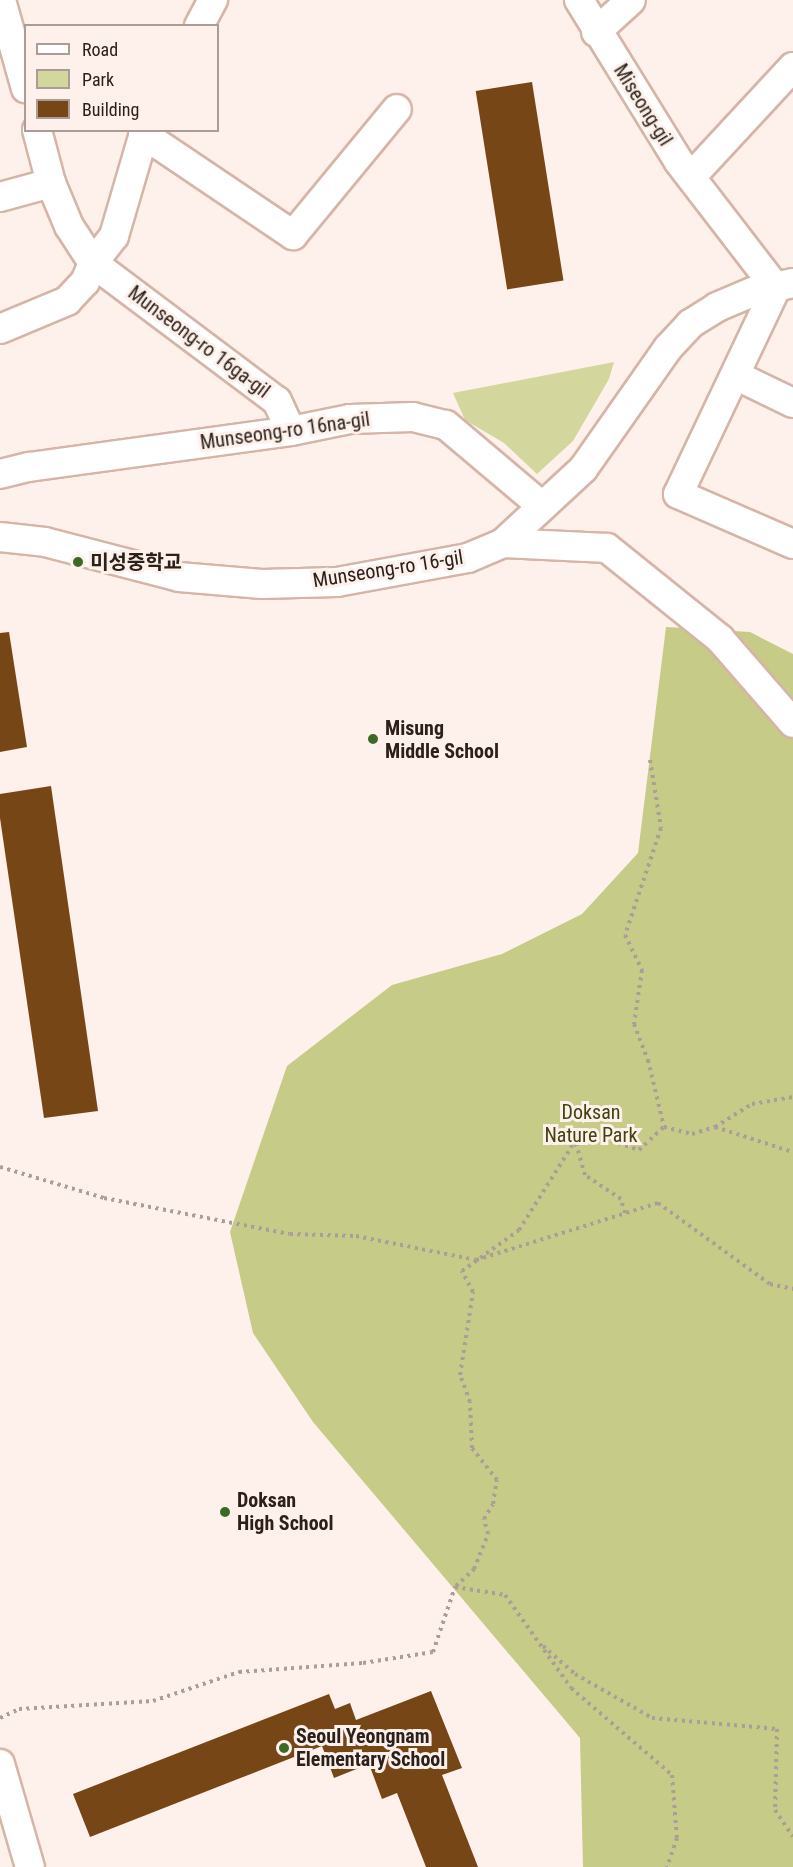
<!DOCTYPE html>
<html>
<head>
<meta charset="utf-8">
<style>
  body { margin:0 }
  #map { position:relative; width:793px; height:1867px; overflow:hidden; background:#fef0ea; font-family:"Roboto Condensed","Noto Sans KR",sans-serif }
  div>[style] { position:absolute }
  .green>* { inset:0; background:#d3d79d }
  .forest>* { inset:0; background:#c6cb87 }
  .building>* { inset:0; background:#764617; transform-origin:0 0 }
  .path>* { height:4px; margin-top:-2px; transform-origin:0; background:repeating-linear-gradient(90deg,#ab9e98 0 3px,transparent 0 7.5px) }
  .roads { filter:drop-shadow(2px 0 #d5b5a7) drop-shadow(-2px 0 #d5b5a7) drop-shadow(0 2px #d5b5a7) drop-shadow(0 -2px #d5b5a7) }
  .minor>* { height:28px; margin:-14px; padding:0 14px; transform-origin:14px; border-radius:14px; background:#fff }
  .dots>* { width:16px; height:16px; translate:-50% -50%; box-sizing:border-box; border:3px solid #fef0ea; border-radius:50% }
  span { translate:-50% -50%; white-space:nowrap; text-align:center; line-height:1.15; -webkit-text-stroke:6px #fef0ea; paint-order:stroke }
  .street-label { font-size:20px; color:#2c201a }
  .poi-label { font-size:20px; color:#2c201a; font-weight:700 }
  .left { translate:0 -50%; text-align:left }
  .park-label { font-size:20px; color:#41430f }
  .legend { position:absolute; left:24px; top:24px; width:195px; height:108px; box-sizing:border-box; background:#fef0ea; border:2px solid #aa9d97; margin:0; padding:8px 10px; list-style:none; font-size:18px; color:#2c201a }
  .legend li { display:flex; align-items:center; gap:12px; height:30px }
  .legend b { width:30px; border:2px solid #aa9d97 }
</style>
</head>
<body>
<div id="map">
  <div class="green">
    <i style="clip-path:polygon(614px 362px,609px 379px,573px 441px,537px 474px,504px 443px,465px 420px,453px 393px)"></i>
  </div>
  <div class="forest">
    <i style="clip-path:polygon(666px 627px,750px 632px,793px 654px,793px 1867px,583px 1867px,580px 1738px,313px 1422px,253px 1333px,230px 1232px,287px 1066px,392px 985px,502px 954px,582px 914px,638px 853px)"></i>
  </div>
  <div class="building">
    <i style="left:532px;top:82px;width:201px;height:57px;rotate:81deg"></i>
    <i style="clip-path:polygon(9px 632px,27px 747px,0 752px,0 633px)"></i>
    <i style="clip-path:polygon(51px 786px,98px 1111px,44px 1118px,0 818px,0 794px)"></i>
    <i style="clip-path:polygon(431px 1691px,462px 1768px,442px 1775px,478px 1867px,426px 1867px,397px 1793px,382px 1799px,369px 1764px,334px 1778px,322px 1746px,90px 1837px,73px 1794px,329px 1694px,335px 1709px,350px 1703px,356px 1720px)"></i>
  </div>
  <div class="path">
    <i style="left:650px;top:760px;width:69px;rotate:80.8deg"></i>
    <i style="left:661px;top:828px;width:113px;rotate:108.6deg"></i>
    <i style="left:625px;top:935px;width:39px;rotate:64deg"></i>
    <i style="left:642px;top:970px;width:55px;rotate:98.4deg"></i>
    <i style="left:634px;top:1024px;width:39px;rotate:69deg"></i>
    <i style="left:648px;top:1060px;width:69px;rotate:76.6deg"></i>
    <i style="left:664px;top:1127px;width:29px;rotate:14deg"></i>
    <i style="left:692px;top:1134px;width:24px;rotate:-17deg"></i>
    <i style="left:715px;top:1127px;width:82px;rotate:17.8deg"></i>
    <i style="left:715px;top:1127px;width:44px;rotate:-31.9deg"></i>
    <i style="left:752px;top:1104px;width:42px;rotate:-9.7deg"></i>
    <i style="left:0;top:1167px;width:109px;rotate:16.6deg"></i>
    <i style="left:104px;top:1198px;width:189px;rotate:11deg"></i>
    <i style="left:290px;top:1234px;width:66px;rotate:1.7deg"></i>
    <i style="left:356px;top:1236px;width:122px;rotate:11.3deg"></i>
    <i style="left:476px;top:1260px;width:191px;rotate:-17.4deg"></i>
    <i style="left:658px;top:1203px;width:138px;rotate:35.9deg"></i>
    <i style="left:770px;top:1284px;width:24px;rotate:12deg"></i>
    <i style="left:625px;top:1213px;width:15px;rotate:-106deg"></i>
    <i style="left:621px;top:1199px;width:43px;rotate:-146.3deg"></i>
    <i style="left:585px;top:1175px;width:35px;rotate:-106deg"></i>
    <i style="left:575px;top:1141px;width:29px;rotate:-6deg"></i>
    <i style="left:604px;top:1138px;width:37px;rotate:19deg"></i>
    <i style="left:639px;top:1150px;width:34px;rotate:-43deg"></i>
    <i style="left:456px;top:1586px;width:25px;rotate:-43deg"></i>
    <i style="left:474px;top:1569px;width:38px;rotate:-68deg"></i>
    <i style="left:488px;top:1534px;width:16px;rotate:-105deg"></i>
    <i style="left:484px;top:1519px;width:17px;rotate:-59deg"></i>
    <i style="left:493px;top:1504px;width:24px;rotate:-81deg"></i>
    <i style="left:497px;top:1480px;width:41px;rotate:-128deg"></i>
    <i style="left:472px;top:1448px;width:46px;rotate:-92.5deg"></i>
    <i style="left:470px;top:1402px;width:29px;rotate:-110deg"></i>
    <i style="left:460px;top:1375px;width:84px;rotate:-81.1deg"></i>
    <i style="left:473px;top:1292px;width:24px;rotate:-118deg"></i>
    <i style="left:462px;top:1271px;width:70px;rotate:-35.7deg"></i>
    <i style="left:519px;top:1230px;width:105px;rotate:-57.8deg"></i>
    <i style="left:543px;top:1646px;width:43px;rotate:41.2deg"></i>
    <i style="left:575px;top:1674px;width:89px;rotate:29.7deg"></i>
    <i style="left:652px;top:1718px;width:125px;rotate:5deg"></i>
    <i style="left:777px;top:1729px;width:81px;rotate:91.4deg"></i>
    <i style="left:775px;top:1810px;width:32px;rotate:56deg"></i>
    <i style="left:0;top:1718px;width:21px;rotate:-25deg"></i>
    <i style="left:19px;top:1709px;width:134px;rotate:-3.4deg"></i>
    <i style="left:153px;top:1701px;width:91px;rotate:-18.6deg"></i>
    <i style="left:239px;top:1672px;width:124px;rotate:-4.2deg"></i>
    <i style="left:363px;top:1663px;width:71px;rotate:-8.9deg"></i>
    <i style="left:433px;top:1652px;width:69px;rotate:-71.3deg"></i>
    <i style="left:455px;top:1587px;width:51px;rotate:9.1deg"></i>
    <i style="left:505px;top:1595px;width:114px;rotate:54.6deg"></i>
    <i style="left:571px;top:1688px;width:133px;rotate:40.7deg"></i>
    <i style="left:672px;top:1775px;width:63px;rotate:85.5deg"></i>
    <i style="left:677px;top:1838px;width:31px;rotate:109deg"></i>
  </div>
  <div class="roads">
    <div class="minor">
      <i style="left:1px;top:0;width:92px;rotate:74.3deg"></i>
      <i style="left:579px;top:0;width:190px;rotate:58.3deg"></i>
      <i style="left:679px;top:162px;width:159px;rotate:52.4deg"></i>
      <i style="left:199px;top:26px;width:30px;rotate:-62deg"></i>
      <i style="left:596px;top:32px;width:47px;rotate:-42.4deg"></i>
      <i style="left:37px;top:130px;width:55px;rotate:75.2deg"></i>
      <i style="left:51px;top:183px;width:47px;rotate:67.3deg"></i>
      <i style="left:69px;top:226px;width:44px;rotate:57deg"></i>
      <i style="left:93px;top:263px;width:230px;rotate:36.9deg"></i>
      <i style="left:277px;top:401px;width:33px;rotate:65deg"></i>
      <i style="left:143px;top:134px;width:181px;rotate:34deg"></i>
      <i style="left:293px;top:235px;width:163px;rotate:-50.5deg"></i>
      <i style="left:691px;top:177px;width:150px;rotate:-47.2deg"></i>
      <i style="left:0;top:197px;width:53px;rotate:-15.4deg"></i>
      <i style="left:776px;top:288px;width:228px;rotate:115.4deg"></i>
      <i style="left:678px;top:494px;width:125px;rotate:23.5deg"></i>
      <i style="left:0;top:329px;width:73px;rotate:-22.7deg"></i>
      <i style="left:67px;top:301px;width:26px;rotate:-47deg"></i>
      <i style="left:85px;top:282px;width:21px;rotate:-67deg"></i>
      <i style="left:93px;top:263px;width:34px;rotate:-52deg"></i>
      <i style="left:114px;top:236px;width:110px;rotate:-73.7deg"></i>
      <i style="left:735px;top:375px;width:64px;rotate:25.8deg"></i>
      <i style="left:0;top:474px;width:30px;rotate:-14deg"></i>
      <i style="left:29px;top:467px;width:264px;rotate:-7.8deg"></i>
      <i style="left:291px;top:431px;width:60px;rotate:-11.5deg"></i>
      <i style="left:350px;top:419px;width:63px;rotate:-1.8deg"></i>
      <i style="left:413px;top:417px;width:34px;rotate:14deg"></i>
      <i style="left:446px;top:425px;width:126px;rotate:40.2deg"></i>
      <i style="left:0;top:537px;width:45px;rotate:6.3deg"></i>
      <i style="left:45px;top:542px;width:138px;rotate:14.6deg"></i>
      <i style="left:179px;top:577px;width:83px;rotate:4.8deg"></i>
      <i style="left:262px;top:584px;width:75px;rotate:-1.5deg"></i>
      <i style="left:337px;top:582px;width:133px;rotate:-10.4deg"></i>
      <i style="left:468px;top:558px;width:38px;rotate:-23deg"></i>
      <i style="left:503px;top:543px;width:109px;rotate:-42.8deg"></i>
      <i style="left:583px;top:469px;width:148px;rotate:-54.9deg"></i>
      <i style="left:668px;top:348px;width:33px;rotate:-47deg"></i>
      <i style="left:690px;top:324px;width:32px;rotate:-32deg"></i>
      <i style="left:717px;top:307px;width:39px;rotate:-23deg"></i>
      <i style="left:753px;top:292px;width:41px;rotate:-12.7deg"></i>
      <i style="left:503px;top:543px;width:104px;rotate:2.8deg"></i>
      <i style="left:607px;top:548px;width:145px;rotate:38.8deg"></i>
      <i style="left:720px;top:639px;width:111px;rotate:49deg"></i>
      <i style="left:0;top:1764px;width:107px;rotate:73.8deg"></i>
    </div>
  </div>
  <div class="dots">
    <i style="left:78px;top:562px;background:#3d6927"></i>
    <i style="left:373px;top:739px;background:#3d6927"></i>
    <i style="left:225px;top:1512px;background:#3d6927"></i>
    <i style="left:284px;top:1748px;background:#3d6927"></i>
  </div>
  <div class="street-label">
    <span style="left:643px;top:105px;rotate:58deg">Miseong-gil</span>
    <span style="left:199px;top:342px;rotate:37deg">Munseong-ro 16ga-gil</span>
    <span style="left:285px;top:431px;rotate:-8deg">Munseong-ro 16na-gil</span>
    <span style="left:388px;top:569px;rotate:-9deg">Munseong-ro 16-gil</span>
  </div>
  <div class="poi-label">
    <span class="left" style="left:90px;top:562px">미성중학교</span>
    <span class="left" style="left:385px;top:740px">Misung<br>Middle School</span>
    <span class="left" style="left:237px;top:1512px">Doksan<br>High School</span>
    <span class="left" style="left:296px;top:1748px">Seoul Yeongnam<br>Elementary School</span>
  </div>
  <div class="park-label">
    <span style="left:591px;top:1124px">Doksan<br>Nature Park</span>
  </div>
  <ul class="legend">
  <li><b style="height:8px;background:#fff"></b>Road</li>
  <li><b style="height:16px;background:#d3d79d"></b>Park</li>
  <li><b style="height:16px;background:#764617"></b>Building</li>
  </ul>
</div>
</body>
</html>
